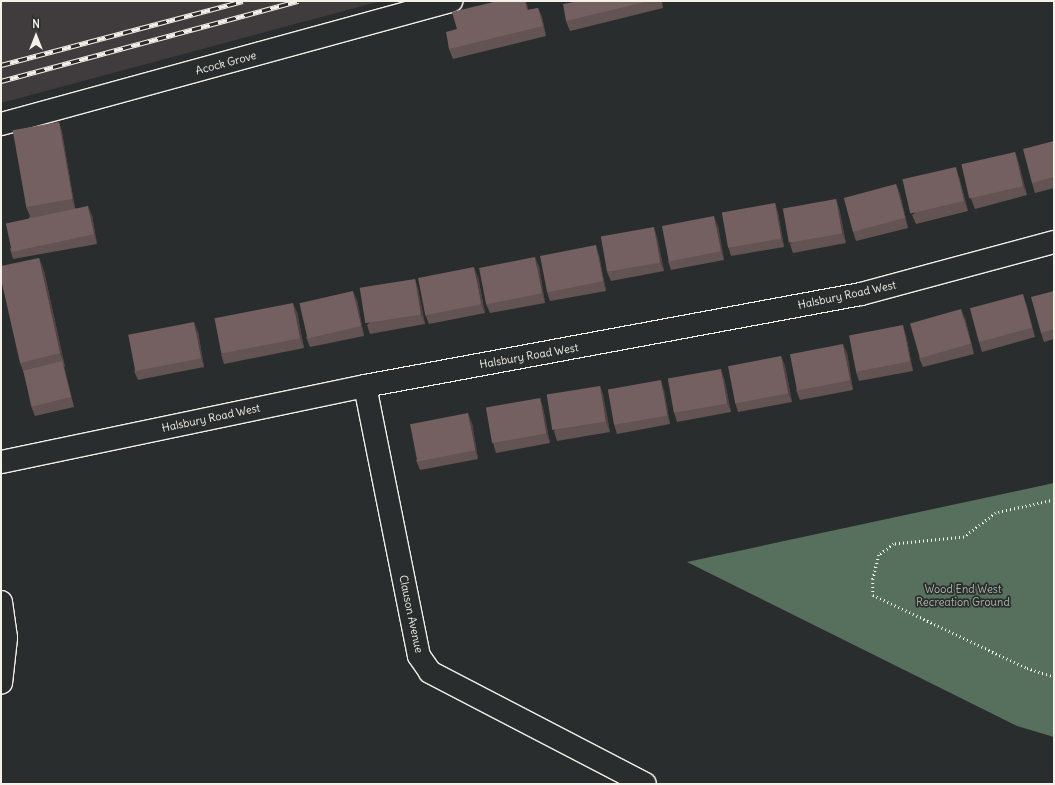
<!DOCTYPE html>
<html>
<head>
<meta charset="utf-8">
<style>
  body { margin:0 }
  #map { position:relative; width:1055px; height:785px; overflow:hidden; background:#2a2d2e; font-family:Delius,sans-serif }
  div>[style] { position:absolute }
  .built>* { inset:0; background:#403c3d }
  .green>* { inset:0; background:#56705d }
  .path>* { height:2.5px; margin-top:-1.25px; transform-origin:0; background:repeating-linear-gradient(90deg,#f4f1e8 0 1px,transparent 0 4px) }
  .roads { filter:drop-shadow(1px 0 #f4f1e8) drop-shadow(-1px 0 #f4f1e8) drop-shadow(0 1px #f4f1e8) drop-shadow(0 -1px #f4f1e8) }
  .minor>* { height:22px; margin:-11px; padding:0 11px; transform-origin:11px; border-radius:11px; background:#2a2d2e }
  .rail>* { height:4.5px; margin-top:-2.25px; transform-origin:0; background:repeating-linear-gradient(90deg,#2a2d2e 0 9px,#f4f1e8 0 18px); box-sizing:border-box; border-block:1px solid #f4f1e8 }
  .wall>* { inset:0; background:#645353 }
  .shaded-wall>* { inset:0; background:#514343 }
  .building>* { inset:0; background:#746060; transform-origin:0 0 }
  span { translate:-50% -50%; white-space:nowrap; text-align:center; line-height:1.15; -webkit-text-stroke:3.5px #2a2d2e; paint-order:stroke }
  .street-label { font-size:11px; color:#f4f1e8 }
  .park-label { font-size:11px; color:#adb7a9 }
  .frame { position:absolute; inset:0; border:2px solid #f4f1e8; pointer-events:none }
  .north { position:absolute; left:16px; top:16px; width:40px; height:40px; -webkit-text-stroke:3px #2a2d2e; paint-order:stroke; rotate:0deg; font-size:11px; font-weight:700; line-height:16px; text-align:center; color:#f4f1e8 }
  .north::after { content:''; display:block; margin:auto; width:14px; height:18px; background:#f4f1e8; clip-path:polygon(50% 0,100% 100%,50% 72%,0 100%) }
</style>
</head>
<body>
<div id="map">
  <div class="built">
    <i style="clip-path:polygon(3px 1px,381px 1px,1px 103px,1px 2px)"></i>
  </div>
  <div class="green">
    <i style="clip-path:polygon(1054px 483px,1054px 737px,1017px 726px,687px 562px)"></i>
  </div>
  <div class="path">
    <i style="left:1054px;top:500px;width:59px;rotate:167.4deg"></i>
    <i style="left:996px;top:513px;width:40px;rotate:143deg"></i>
    <i style="left:964px;top:537px;width:70px;rotate:174.3deg"></i>
    <i style="left:894px;top:544px;width:19px;rotate:144deg"></i>
    <i style="left:879px;top:555px;width:25px;rotate:104deg"></i>
    <i style="left:873px;top:579px;width:16px;rotate:90deg"></i>
    <i style="left:873px;top:595px;width:170px;rotate:25.4deg"></i>
    <i style="left:1027px;top:668px;width:28px;rotate:18deg"></i>
  </div>
  <div class="roads">
    <div class="minor">
      <i style="left:1px;top:124px;width:467px;rotate:-15.3deg"></i>
      <i style="left:365px;top:386px;width:275px;rotate:78.7deg"></i>
      <i style="left:419px;top:656px;width:19px;rotate:55deg"></i>
      <i style="left:430px;top:672px;width:242px;rotate:27.5deg"></i>
      <i style="left:1px;top:462px;width:372px;rotate:-11.8deg"></i>
      <i style="left:365px;top:386px;width:504px;rotate:-10.51deg"></i>
      <i style="left:861px;top:294px;width:200px;rotate:-15.1deg"></i>
      <i style="left:1px;top:602px;width:36px;rotate:82deg"></i>
      <i style="left:6px;top:638px;width:45px;rotate:96.3deg"></i>
    </div>
  </div>
  <div class="rail">
    <i style="left:1px;top:65px;width:250px;rotate:-14.8deg"></i>
    <i style="left:1px;top:81px;width:308px;rotate:-15.1deg"></i>
  </div>
  <div class="wall">
    <i style="clip-path:polygon(573px 1px,662px 1px,663px 8px,570px 31px,566px 21px)"></i>
    <i style="clip-path:polygon(527px 4px,528px 10px,538px 8px,542px 17px,546px 36px,453px 59px,449px 49px,457px 29px)"></i>
    <i style="clip-path:polygon(59px 122px,62px 132px,75px 208px,92px 215px,97px 244px,13px 259px,10px 249px,30px 216px,26px 207px)"></i>
    <i style="clip-path:polygon(1054px 141px,1054px 188px,1035px 193px,1032px 183px)"></i>
    <i style="clip-path:polygon(1015px 152px,1018px 161px,1027px 195px,975px 209px,971px 199px)"></i>
    <i style="clip-path:polygon(959px 177px,968px 211px,916px 224px,912px 215px)"></i>
    <i style="clip-path:polygon(896px 184px,900px 194px,908px 228px,856px 241px,853px 232px)"></i>
    <i style="clip-path:polygon(836px 199px,839px 208px,846px 243px,793px 253px,790px 244px)"></i>
    <i style="clip-path:polygon(775px 203px,778px 213px,784px 247px,731px 256px,728px 246px)"></i>
    <i style="clip-path:polygon(718px 226px,724px 260px,671px 270px,668px 261px)"></i>
    <i style="clip-path:polygon(657px 237px,664px 271px,611px 281px,607px 272px)"></i>
    <i style="clip-path:polygon(599px 255px,606px 291px,550px 301px,547px 292px)"></i>
    <i style="clip-path:polygon(39px 258px,44px 271px,65px 367px,64px 367px,74px 407px,35px 416px,31px 406px,24px 373px,20px 363px)"></i>
    <i style="clip-path:polygon(539px 266px,545px 303px,490px 313px,486px 304px)"></i>
    <i style="clip-path:polygon(478px 277px,485px 313px,429px 324px,425px 314px)"></i>
    <i style="clip-path:polygon(415px 279px,418px 289px,425px 324px,370px 334px,367px 325px)"></i>
    <i style="clip-path:polygon(1054px 291px,1054px 339px,1044px 342px,1041px 333px)"></i>
    <i style="clip-path:polygon(357px 300px,364px 336px,310px 347px,306px 337px)"></i>
    <i style="clip-path:polygon(1026px 303px,1035px 337px,982px 352px,979px 342px)"></i>
    <i style="clip-path:polygon(297px 312px,304px 348px,224px 364px,221px 354px)"></i>
    <i style="clip-path:polygon(965px 318px,974px 354px,923px 367px,919px 358px)"></i>
    <i style="clip-path:polygon(198px 332px,204px 367px,138px 380px,134px 371px)"></i>
    <i style="clip-path:polygon(906px 335px,913px 371px,859px 381px,856px 372px)"></i>
    <i style="clip-path:polygon(847px 353px,853px 390px,800px 400px,796px 390px)"></i>
    <i style="clip-path:polygon(781px 356px,785px 366px,792px 402px,738px 412px,735px 402px)"></i>
    <i style="clip-path:polygon(724px 378px,731px 412px,677px 422px,674px 412px)"></i>
    <i style="clip-path:polygon(600px 386px,603px 395px,610px 432px,557px 441px,554px 431px)"></i>
    <i style="clip-path:polygon(664px 390px,670px 424px,617px 434px,614px 424px)"></i>
    <i style="clip-path:polygon(540px 398px,543px 408px,550px 443px,496px 453px,493px 443px)"></i>
    <i style="clip-path:polygon(472px 423px,478px 459px,420px 470px,416px 460px)"></i>
  </div>
  <div class="shaded-wall">
    <i style="clip-path:polygon(525px 1px,526px 1px,527px 4px,530px 20px,527px 10px)"></i>
    <i style="clip-path:polygon(538px 8px,542px 17px,546px 36px,543px 26px)"></i>
    <i style="clip-path:polygon(59px 122px,62px 132px,75px 209px,72px 199px)"></i>
    <i style="clip-path:polygon(1015px 152px,1018px 161px,1027px 195px,1023px 186px)"></i>
    <i style="clip-path:polygon(956px 167px,959px 177px,968px 211px,964px 201px)"></i>
    <i style="clip-path:polygon(896px 184px,900px 194px,908px 228px,905px 218px)"></i>
    <i style="clip-path:polygon(836px 199px,839px 208px,846px 243px,842px 233px)"></i>
    <i style="clip-path:polygon(775px 203px,778px 213px,784px 247px,781px 238px)"></i>
    <i style="clip-path:polygon(88px 206px,92px 215px,97px 244px,94px 234px)"></i>
    <i style="clip-path:polygon(714px 216px,718px 226px,724px 260px,721px 251px)"></i>
    <i style="clip-path:polygon(654px 227px,657px 237px,664px 271px,660px 262px)"></i>
    <i style="clip-path:polygon(596px 245px,599px 255px,606px 291px,603px 281px)"></i>
    <i style="clip-path:polygon(535px 257px,539px 266px,545px 303px,542px 293px)"></i>
    <i style="clip-path:polygon(39px 258px,44px 271px,65px 367px,60px 353px)"></i>
    <i style="clip-path:polygon(474px 267px,478px 277px,485px 313px,481px 304px)"></i>
    <i style="clip-path:polygon(415px 279px,418px 289px,425px 324px,421px 315px)"></i>
    <i style="clip-path:polygon(353px 291px,357px 300px,364px 336px,361px 326px)"></i>
    <i style="clip-path:polygon(1023px 294px,1026px 303px,1035px 337px,1032px 328px)"></i>
    <i style="clip-path:polygon(293px 303px,297px 312px,304px 348px,300px 338px)"></i>
    <i style="clip-path:polygon(961px 309px,965px 318px,974px 354px,971px 344px)"></i>
    <i style="clip-path:polygon(194px 322px,198px 332px,204px 367px,201px 358px)"></i>
    <i style="clip-path:polygon(903px 325px,906px 335px,913px 371px,910px 361px)"></i>
    <i style="clip-path:polygon(843px 344px,847px 353px,853px 390px,850px 380px)"></i>
    <i style="clip-path:polygon(781px 356px,785px 366px,792px 402px,788px 393px)"></i>
    <i style="clip-path:polygon(62px 361px,65px 370px,74px 407px,71px 397px)"></i>
    <i style="clip-path:polygon(721px 369px,724px 378px,731px 412px,727px 403px)"></i>
    <i style="clip-path:polygon(661px 380px,664px 390px,670px 424px,667px 415px)"></i>
    <i style="clip-path:polygon(600px 386px,603px 395px,610px 432px,606px 422px)"></i>
    <i style="clip-path:polygon(540px 398px,543px 408px,550px 443px,546px 433px)"></i>
    <i style="clip-path:polygon(468px 413px,472px 423px,478px 459px,475px 450px)"></i>
  </div>
  <div class="building">
    <i style="clip-path:polygon(498px 1px,525px 1px,527px 10px,538px 8px,543px 26px,449px 49px,446px 32px,457px 29px,452px 12px)"></i>
    <i style="clip-path:polygon(573px 1px,649px 1px,566px 21px,563px 4px,574px 2px)"></i>
    <i style="left:59px;top:122px;width:78px;height:47px;rotate:80deg"></i>
    <i style="clip-path:polygon(1054px 141px,1054px 177px,1032px 183px,1023px 149px)"></i>
    <i style="left:1015px;top:152px;width:35px;height:55px;rotate:77deg"></i>
    <i style="left:956px;top:167px;width:35px;height:55px;rotate:77deg"></i>
    <i style="left:896px;top:184px;width:35px;height:54px;rotate:75deg"></i>
    <i style="left:836px;top:199px;width:35px;height:54px;rotate:80deg"></i>
    <i style="left:775px;top:203px;width:36px;height:54px;rotate:80deg"></i>
    <i style="left:88px;top:206px;width:29px;height:84px;rotate:78deg"></i>
    <i style="left:714px;top:216px;width:36px;height:53px;rotate:79deg"></i>
    <i style="left:654px;top:227px;width:36px;height:54px;rotate:80deg"></i>
    <i style="left:596px;top:245px;width:37px;height:57px;rotate:79deg"></i>
    <i style="left:535px;top:257px;width:37px;height:57px;rotate:79deg"></i>
    <i style="clip-path:polygon(39px 258px,60px 353px,20px 363px,1px 279px,1px 266px)"></i>
    <i style="left:474px;top:267px;width:38px;height:57px;rotate:79deg"></i>
    <i style="left:415px;top:279px;width:36px;height:56px;rotate:81deg"></i>
    <i style="left:353px;top:291px;width:36px;height:55px;rotate:77deg"></i>
    <i style="clip-path:polygon(1054px 291px,1054px 329px,1041px 333px,1031px 297px)"></i>
    <i style="left:1023px;top:294px;width:35px;height:55px;rotate:75deg"></i>
    <i style="left:293px;top:303px;width:36px;height:80px;rotate:79deg"></i>
    <i style="left:961px;top:309px;width:36px;height:53px;rotate:74deg"></i>
    <i style="left:194px;top:322px;width:37px;height:67px;rotate:79deg"></i>
    <i style="left:903px;top:325px;width:37px;height:55px;rotate:79deg"></i>
    <i style="left:843px;top:344px;width:37px;height:54px;rotate:79deg"></i>
    <i style="left:781px;top:356px;width:38px;height:54px;rotate:79deg"></i>
    <i style="left:62px;top:361px;width:37px;height:40px;rotate:76deg"></i>
    <i style="left:721px;top:369px;width:35px;height:54px;rotate:80deg"></i>
    <i style="left:661px;top:380px;width:36px;height:54px;rotate:80deg"></i>
    <i style="left:600px;top:386px;width:36px;height:54px;rotate:81deg"></i>
    <i style="left:540px;top:398px;width:36px;height:55px;rotate:80deg"></i>
    <i style="left:468px;top:413px;width:38px;height:59px;rotate:79deg"></i>
  </div>
  <div class="street-label">
    <span style="left:226px;top:63px;rotate:-15deg">Acock Grove</span>
    <span style="left:847px;top:295px;rotate:-12deg">Halsbury Road West</span>
    <span style="left:529px;top:356px;rotate:-10deg">Halsbury Road West</span>
    <span style="left:211px;top:418px;rotate:-12deg">Halsbury Road West</span>
    <span style="left:411px;top:614px;rotate:78deg">Clauson Avenue</span>
  </div>
  <div class="park-label">
    <span style="left:963px;top:596px">Wood End West<br>Recreation Ground</span>
  </div>
  <div class="frame"></div>
  <div class="north">N</div>
</div>
</body>
</html>
